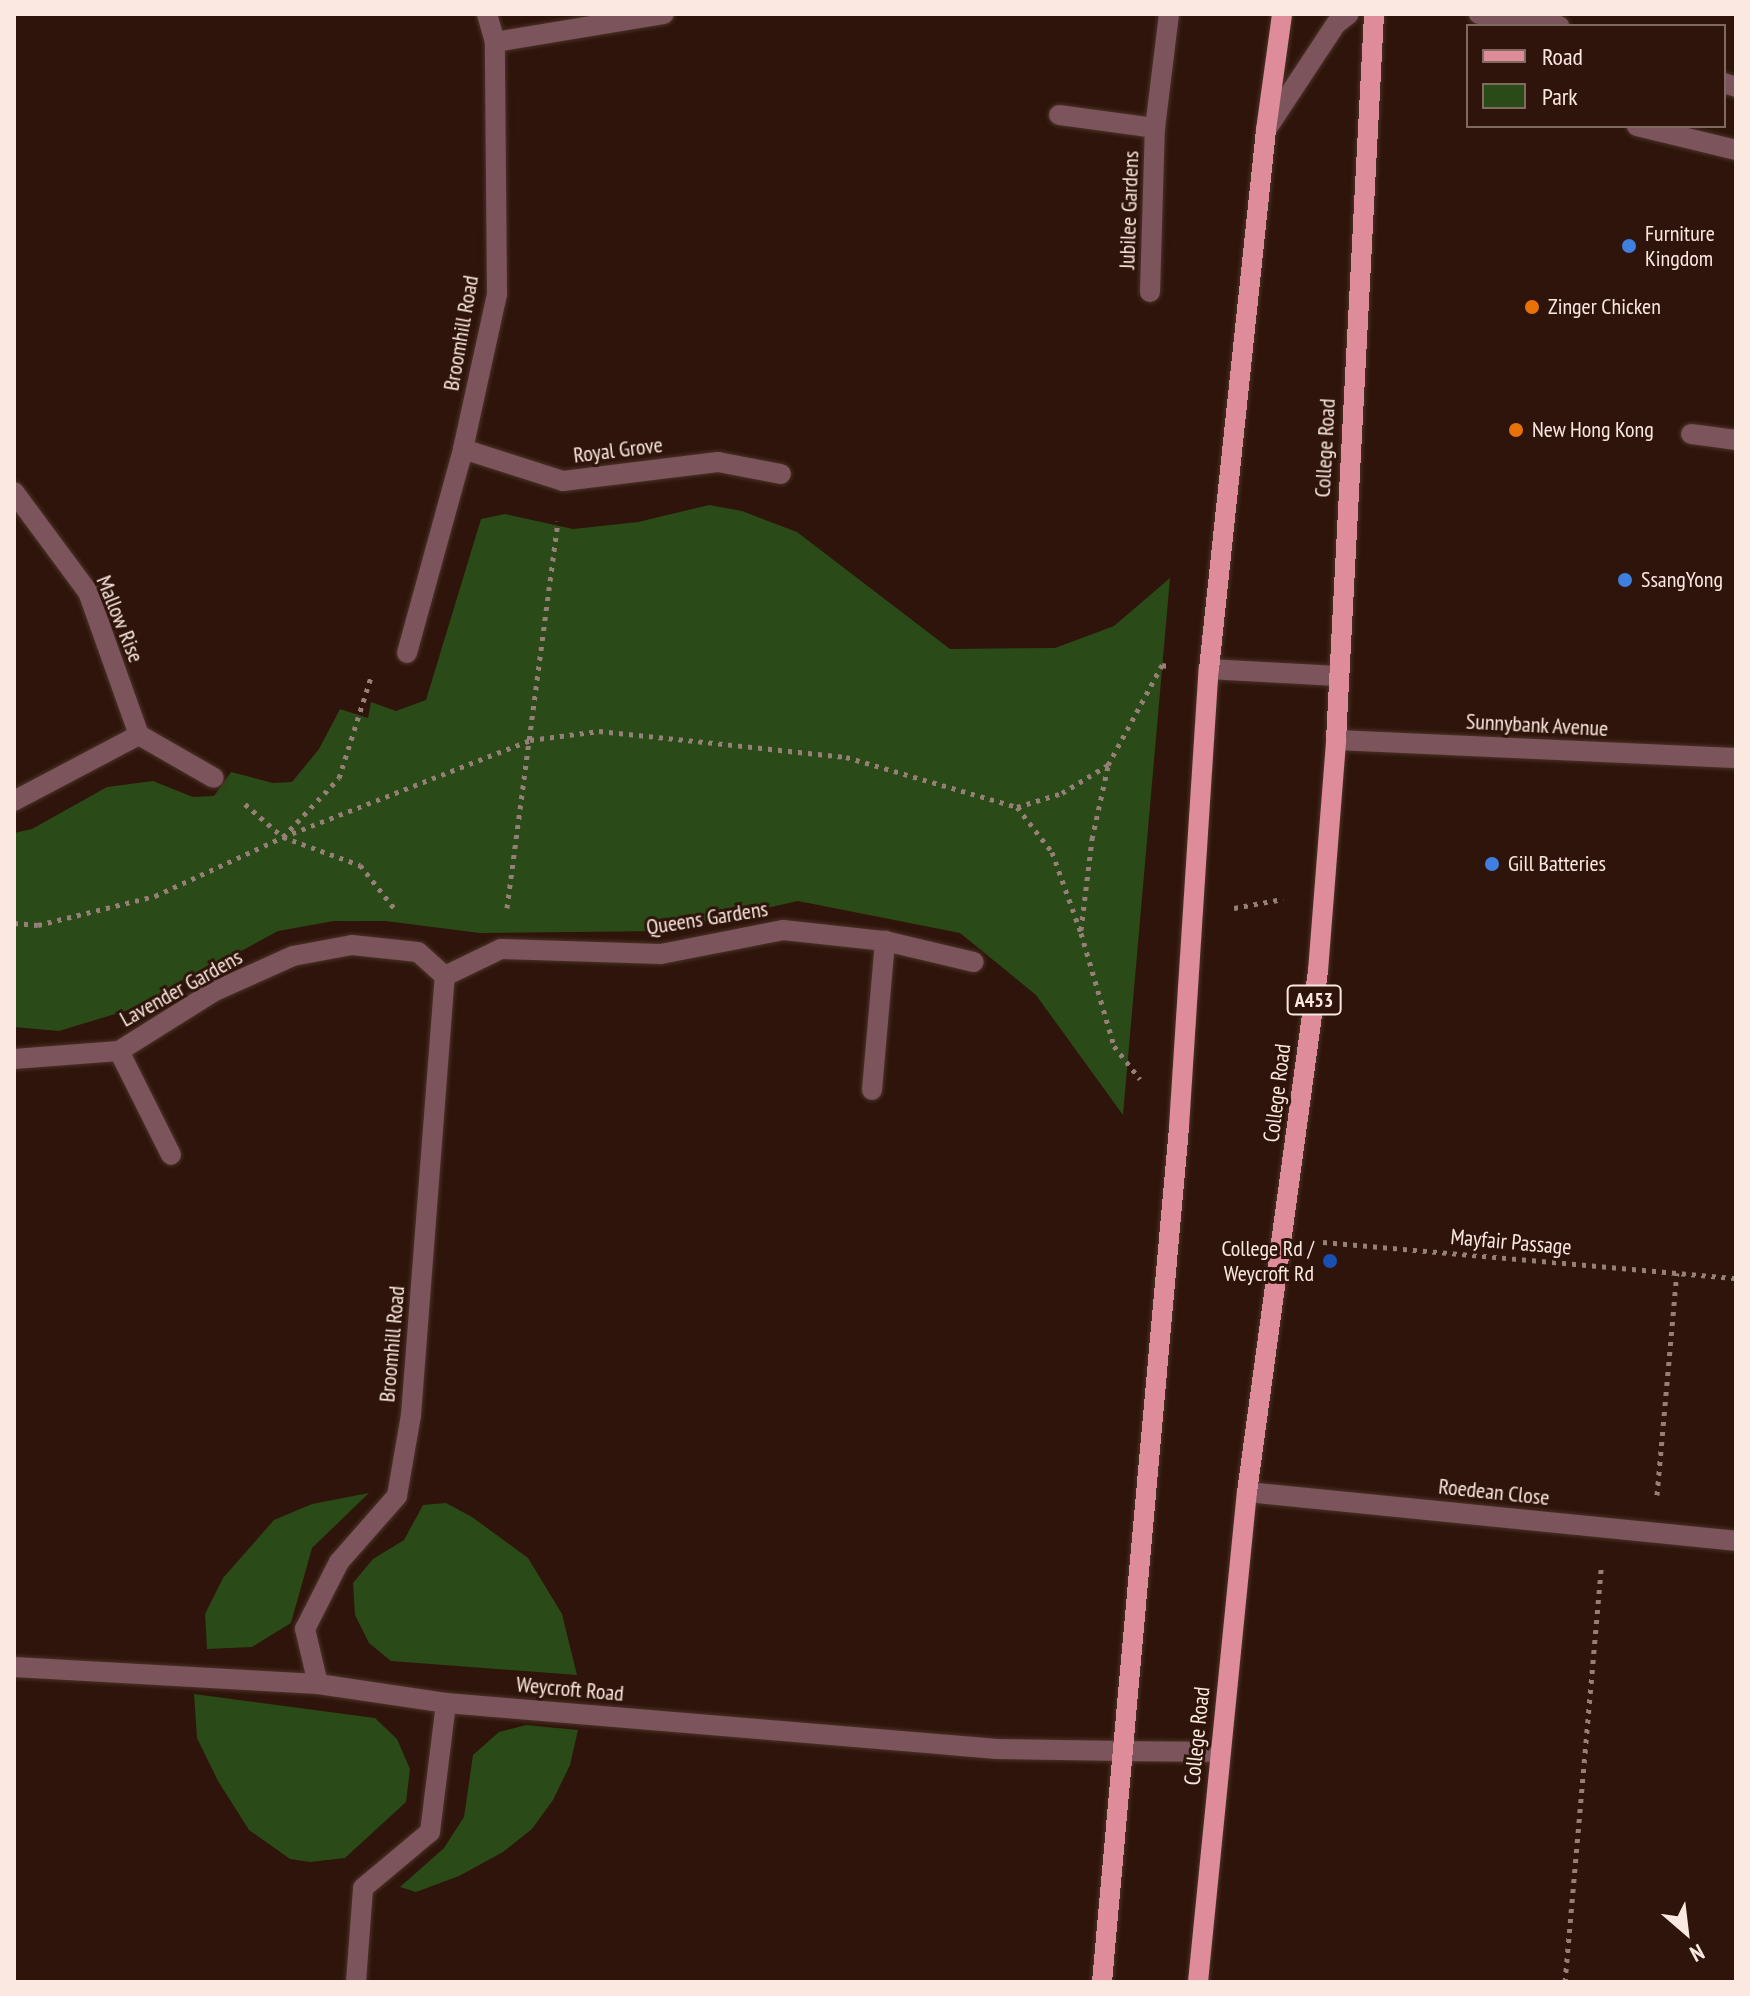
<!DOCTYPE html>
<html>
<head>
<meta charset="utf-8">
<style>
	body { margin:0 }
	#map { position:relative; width:1750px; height:1996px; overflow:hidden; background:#2e140a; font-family:"PT Sans Narrow",sans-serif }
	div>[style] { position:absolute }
	.green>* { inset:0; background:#2a4a17 }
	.path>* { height:5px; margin-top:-2.5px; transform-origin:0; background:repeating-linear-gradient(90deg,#967f77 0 4px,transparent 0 10px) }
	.roads { filter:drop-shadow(0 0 2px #4b3228) drop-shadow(0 0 2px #4b3228) }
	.service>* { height:20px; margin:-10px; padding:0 10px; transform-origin:10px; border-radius:10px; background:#7c545b }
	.minor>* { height:20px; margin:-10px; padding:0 10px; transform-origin:10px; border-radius:10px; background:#7c545b }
	.primary>* { height:20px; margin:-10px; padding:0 10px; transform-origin:10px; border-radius:10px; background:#de8b9a }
	.dots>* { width:22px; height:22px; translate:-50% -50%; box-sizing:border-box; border:4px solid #2e140a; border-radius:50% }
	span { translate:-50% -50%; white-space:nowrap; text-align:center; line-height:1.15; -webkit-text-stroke:6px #2e140a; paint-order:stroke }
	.shield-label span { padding:2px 6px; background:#2e140a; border:2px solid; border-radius:6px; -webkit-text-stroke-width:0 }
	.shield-label { font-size:20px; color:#fbe8e1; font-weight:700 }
	.street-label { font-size:22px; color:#fbe8e1 }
	.poi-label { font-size:22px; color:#fbe8e1 }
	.left { translate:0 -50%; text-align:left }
	.right { translate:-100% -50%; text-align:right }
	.frame { position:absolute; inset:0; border:16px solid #fbe8e1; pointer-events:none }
	.legend { position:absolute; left:1466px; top:24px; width:260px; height:104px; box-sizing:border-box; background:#2e140a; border:2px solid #806960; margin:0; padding:10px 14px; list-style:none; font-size:24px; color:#fbe8e1 }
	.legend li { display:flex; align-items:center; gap:16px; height:40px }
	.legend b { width:40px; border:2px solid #806960 }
	.north { position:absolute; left:1646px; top:1892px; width:80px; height:80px; -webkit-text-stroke:6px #2e140a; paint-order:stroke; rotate:152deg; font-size:22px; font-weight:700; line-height:32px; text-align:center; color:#fbe8e1 }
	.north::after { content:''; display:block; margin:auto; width:28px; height:36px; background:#fbe8e1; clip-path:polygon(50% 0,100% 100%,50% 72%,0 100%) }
</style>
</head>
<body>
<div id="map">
	<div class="green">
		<i style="clip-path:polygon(709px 505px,742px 511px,797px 532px,950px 649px,1055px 648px,1114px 626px,1170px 578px,1123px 1115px,1036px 995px,960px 933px,798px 901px,663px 931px,480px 933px,385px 921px,334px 921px,278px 931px,138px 1007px,59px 1031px,14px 1027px,14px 833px,32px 829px,107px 787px,153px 781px,193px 797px,214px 796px,231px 772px,273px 783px,292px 782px,319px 749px,340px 709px,368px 718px,371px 702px,396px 711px,426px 700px,481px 519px,505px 514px,573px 529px,638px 522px)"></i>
		<i style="clip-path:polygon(369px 1493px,312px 1548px,291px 1623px,252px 1647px,207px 1649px,205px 1614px,223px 1578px,274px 1520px,312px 1504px)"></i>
		<i style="clip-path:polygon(446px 1503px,472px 1517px,528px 1558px,562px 1614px,577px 1675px,391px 1661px,369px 1643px,355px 1615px,353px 1583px,373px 1559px,404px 1540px,423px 1505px)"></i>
		<i style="clip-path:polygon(194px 1694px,375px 1718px,397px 1739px,410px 1769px,406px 1802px,345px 1858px,310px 1862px,290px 1859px,249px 1830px,218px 1781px,197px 1738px)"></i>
		<i style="clip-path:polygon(526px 1725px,578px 1730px,570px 1765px,553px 1800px,532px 1829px,503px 1852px,459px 1876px,416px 1892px,400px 1887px,444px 1848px,464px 1817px,473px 1755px,499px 1732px)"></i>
	</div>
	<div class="path">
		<i style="left:245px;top:804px;width:50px;rotate:41deg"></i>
		<i style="left:283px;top:837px;width:81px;rotate:-46.5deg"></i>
		<i style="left:339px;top:778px;width:109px;rotate:-72.4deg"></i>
		<i style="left:1017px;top:807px;width:57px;rotate:52.1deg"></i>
		<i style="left:1052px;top:852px;width:86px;rotate:70.3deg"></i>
		<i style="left:1081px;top:933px;width:118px;rotate:73.7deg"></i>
		<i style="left:1114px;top:1046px;width:42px;rotate:51.8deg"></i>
		<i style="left:283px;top:837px;width:82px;rotate:20deg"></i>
		<i style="left:360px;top:865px;width:55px;rotate:51.7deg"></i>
		<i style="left:507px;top:908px;width:390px;rotate:-82.5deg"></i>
		<i style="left:1234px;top:908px;width:50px;rotate:-10.4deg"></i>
		<i style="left:14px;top:923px;width:24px;rotate:5deg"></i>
		<i style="left:38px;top:925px;width:121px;rotate:-13.9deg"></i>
		<i style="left:155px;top:896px;width:141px;rotate:-24.7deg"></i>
		<i style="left:283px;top:837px;width:265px;rotate:-21.4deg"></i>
		<i style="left:530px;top:740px;width:70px;rotate:-7.4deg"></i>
		<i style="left:599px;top:731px;width:248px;rotate:6deg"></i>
		<i style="left:846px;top:757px;width:178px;rotate:16.3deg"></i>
		<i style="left:1017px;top:807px;width:47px;rotate:-17.3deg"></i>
		<i style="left:1062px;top:793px;width:54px;rotate:-31.3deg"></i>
		<i style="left:1108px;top:765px;width:114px;rotate:-61.6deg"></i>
		<i style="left:1162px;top:665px;width:6px;rotate:9deg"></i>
		<i style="left:1081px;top:930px;width:92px;rotate:-83.1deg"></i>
		<i style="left:1092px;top:839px;width:75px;rotate:-77.6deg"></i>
		<i style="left:1323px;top:1242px;width:415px;rotate:5deg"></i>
		<i style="left:1657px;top:1495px;width:223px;rotate:-84.9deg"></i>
		<i style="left:1565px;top:1982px;width:416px;rotate:-85deg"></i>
	</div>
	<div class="roads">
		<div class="service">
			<i style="left:1479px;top:14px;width:64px;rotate:6.2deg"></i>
			<i style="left:1543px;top:21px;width:17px;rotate:17deg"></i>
			<i style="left:1724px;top:83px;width:13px;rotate:18deg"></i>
			<i style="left:1637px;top:126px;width:102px;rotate:13.6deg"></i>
			<i style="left:1266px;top:130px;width:127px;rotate:-56.6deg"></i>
			<i style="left:1336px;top:24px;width:16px;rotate:-38deg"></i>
			<i style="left:1691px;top:434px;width:45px;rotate:7.6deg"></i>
			<i style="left:1209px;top:669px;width:128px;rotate:3.1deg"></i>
			<i style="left:1123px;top:1751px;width:96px;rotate:0.6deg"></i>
		</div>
		<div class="minor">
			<i style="left:495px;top:42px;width:171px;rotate:-9.4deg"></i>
			<i style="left:1059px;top:115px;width:97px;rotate:7.7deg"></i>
			<i style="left:1150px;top:292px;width:164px;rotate:-88.3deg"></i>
			<i style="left:1155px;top:128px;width:115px;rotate:-83deg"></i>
			<i style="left:463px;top:449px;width:105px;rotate:17.7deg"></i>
			<i style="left:563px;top:481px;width:156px;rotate:-7deg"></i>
			<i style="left:718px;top:462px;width:64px;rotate:10.8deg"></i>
			<i style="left:14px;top:492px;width:124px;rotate:53.5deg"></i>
			<i style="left:88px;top:592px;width:152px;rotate:70.4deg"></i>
			<i style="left:139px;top:735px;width:141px;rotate:152.2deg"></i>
			<i style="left:407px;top:653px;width:212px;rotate:-74.6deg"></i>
			<i style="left:463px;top:449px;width:159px;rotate:-77.6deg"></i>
			<i style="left:497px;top:294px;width:252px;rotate:-90.5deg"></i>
			<i style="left:495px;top:42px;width:29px;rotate:-106deg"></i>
			<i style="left:139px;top:735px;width:86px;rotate:29.8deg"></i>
			<i style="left:1336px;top:740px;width:400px;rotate:2.6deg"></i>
			<i style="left:445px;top:976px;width:62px;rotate:-25.7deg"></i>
			<i style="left:501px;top:949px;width:160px;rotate:1.8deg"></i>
			<i style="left:661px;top:954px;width:124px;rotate:-11.1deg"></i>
			<i style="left:783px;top:930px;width:103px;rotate:6.2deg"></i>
			<i style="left:885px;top:941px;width:91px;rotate:13.3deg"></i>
			<i style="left:119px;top:1051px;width:116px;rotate:63.4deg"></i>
			<i style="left:14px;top:1059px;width:105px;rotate:-4.4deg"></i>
			<i style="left:119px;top:1051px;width:111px;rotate:-32.1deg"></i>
			<i style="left:213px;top:992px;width:88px;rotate:-24.2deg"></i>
			<i style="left:293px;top:956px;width:60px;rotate:-10.6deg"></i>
			<i style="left:352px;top:945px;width:66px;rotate:6.1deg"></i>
			<i style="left:418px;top:952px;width:36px;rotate:42deg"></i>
			<i style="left:872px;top:1090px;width:150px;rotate:-85deg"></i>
			<i style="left:1247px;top:1492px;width:491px;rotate:5.7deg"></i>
			<i style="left:14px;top:1667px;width:304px;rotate:3.2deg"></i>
			<i style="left:318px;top:1684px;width:129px;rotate:8.4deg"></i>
			<i style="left:446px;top:1703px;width:553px;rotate:4.77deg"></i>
			<i style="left:997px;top:1749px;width:126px;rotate:0.9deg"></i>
			<i style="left:318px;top:1684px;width:57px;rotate:-103.3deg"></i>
			<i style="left:305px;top:1629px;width:75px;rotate:-63.1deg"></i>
			<i style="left:339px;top:1562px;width:88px;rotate:-48.7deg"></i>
			<i style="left:397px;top:1496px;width:82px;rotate:-80.2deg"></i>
			<i style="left:411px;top:1415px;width:440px;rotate:-85.6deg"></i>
			<i style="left:356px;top:1982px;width:94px;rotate:-85.7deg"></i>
			<i style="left:363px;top:1888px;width:87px;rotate:-39.9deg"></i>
			<i style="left:430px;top:1832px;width:130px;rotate:-82.9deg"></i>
		</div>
		<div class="primary">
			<i style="left:1102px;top:1982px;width:858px;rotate:-84.85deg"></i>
			<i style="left:1179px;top:1127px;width:459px;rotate:-86.3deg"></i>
			<i style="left:1209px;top:669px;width:542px;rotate:-83.96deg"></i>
			<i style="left:1266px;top:130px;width:117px;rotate:-82.1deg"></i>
			<i style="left:1198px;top:1982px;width:492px;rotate:-84.3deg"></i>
			<i style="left:1247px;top:1492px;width:526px;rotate:-82.24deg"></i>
			<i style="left:1318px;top:971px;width:232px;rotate:-85.5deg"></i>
			<i style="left:1336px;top:740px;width:727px;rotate:-87deg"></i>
		</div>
	</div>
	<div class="dots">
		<i style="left:1629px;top:246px;background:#3f7fe0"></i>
		<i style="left:1532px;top:307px;background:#e8710a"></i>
		<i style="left:1516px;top:430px;background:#e8710a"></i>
		<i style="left:1625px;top:580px;background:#3f7fe0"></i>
		<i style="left:1492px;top:864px;background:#3f7fe0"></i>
		<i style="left:1330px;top:1261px;background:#1a4fb4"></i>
	</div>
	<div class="shield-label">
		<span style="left:1314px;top:1000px">A453</span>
	</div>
	<div class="street-label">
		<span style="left:1129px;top:210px;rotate:-88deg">Jubilee Gardens</span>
		<span style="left:461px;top:333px;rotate:-80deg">Broomhill Road</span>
		<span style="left:1325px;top:448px;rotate:-87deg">College Road</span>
		<span style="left:618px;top:450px;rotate:-7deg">Royal Grove</span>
		<span style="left:120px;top:619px;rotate:68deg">Mallow Rise</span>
		<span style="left:1537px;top:725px;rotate:3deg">Sunnybank Avenue</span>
		<span style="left:707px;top:918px;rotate:-9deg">Queens Gardens</span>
		<span style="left:181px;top:988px;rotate:-29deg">Lavender Gardens</span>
		<span style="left:1277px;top:1093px;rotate:-83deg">College Road</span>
		<span style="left:1511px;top:1242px;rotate:5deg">Mayfair Passage</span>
		<span style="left:392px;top:1344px;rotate:-85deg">Broomhill Road</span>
		<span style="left:1494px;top:1492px;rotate:6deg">Roedean Close</span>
		<span style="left:570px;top:1689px;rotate:5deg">Weycroft Road</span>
		<span style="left:1197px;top:1736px;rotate:-84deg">College Road</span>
	</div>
	<div class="poi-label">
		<span class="left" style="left:1645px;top:246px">Furniture<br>Kingdom</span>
		<span class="left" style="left:1548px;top:307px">Zinger Chicken</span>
		<span class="left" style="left:1532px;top:430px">New Hong Kong</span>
		<span class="left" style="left:1641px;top:580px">SsangYong</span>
		<span class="left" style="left:1508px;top:864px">Gill Batteries</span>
		<span class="right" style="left:1314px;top:1261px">College Rd /<br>Weycroft Rd</span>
	</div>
	<div class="frame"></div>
	<ul class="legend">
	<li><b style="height:10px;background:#de8b9a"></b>Road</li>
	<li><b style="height:22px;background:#2a4a17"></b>Park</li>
	</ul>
	<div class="north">N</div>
</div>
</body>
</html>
